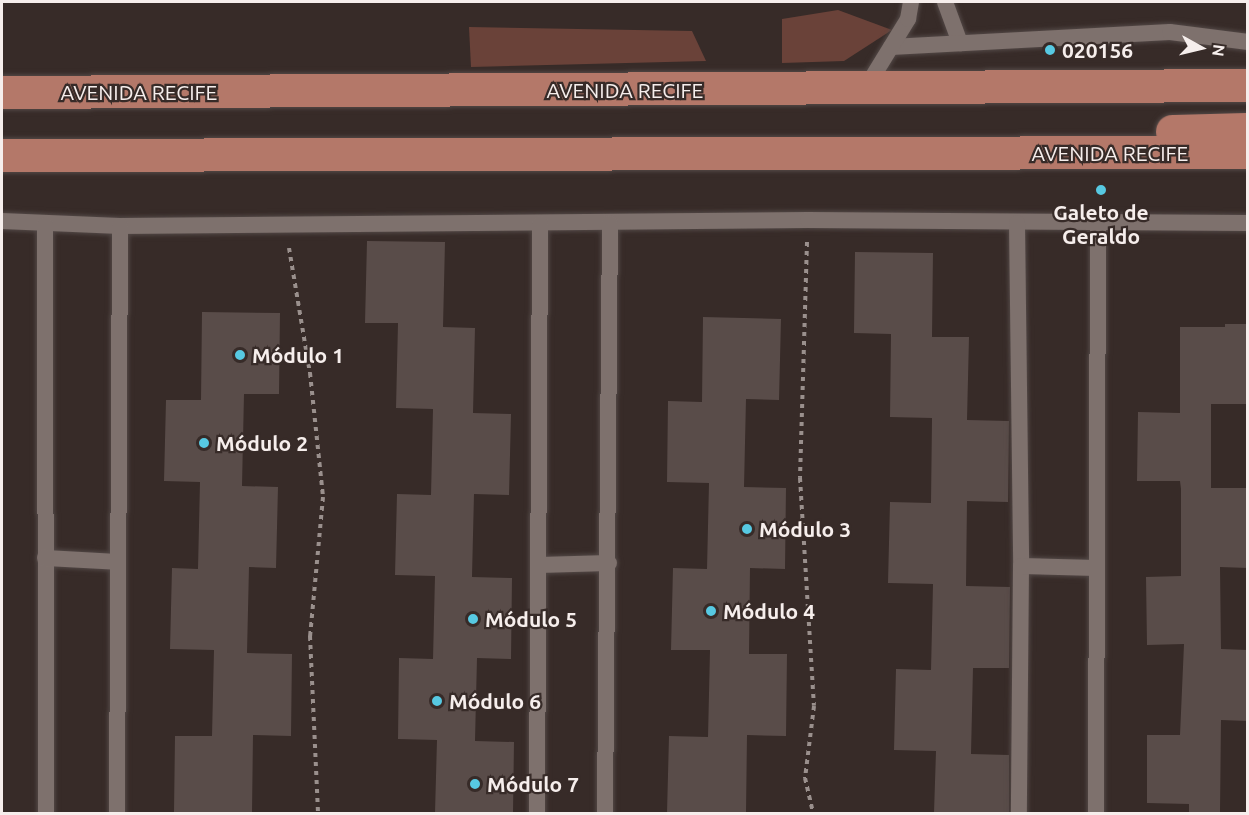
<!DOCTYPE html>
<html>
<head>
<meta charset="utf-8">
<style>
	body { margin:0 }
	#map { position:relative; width:1249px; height:815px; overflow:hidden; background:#372b28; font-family:Ubuntu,sans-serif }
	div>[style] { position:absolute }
	.green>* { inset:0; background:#6a4239 }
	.building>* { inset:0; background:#594c49 }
	.path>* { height:4px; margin-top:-2px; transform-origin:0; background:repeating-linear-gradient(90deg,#9a908d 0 4.5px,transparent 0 9px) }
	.roads { filter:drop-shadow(0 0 2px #524846) drop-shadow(0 0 2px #524846) }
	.service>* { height:16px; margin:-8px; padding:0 8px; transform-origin:8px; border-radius:8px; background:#7e716d }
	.primary>* { height:33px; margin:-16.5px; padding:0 16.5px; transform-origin:16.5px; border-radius:16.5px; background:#b47869 }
	.dots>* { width:16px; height:16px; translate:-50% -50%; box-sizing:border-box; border:3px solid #372b28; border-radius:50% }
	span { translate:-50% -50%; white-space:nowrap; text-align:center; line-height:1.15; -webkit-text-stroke:4.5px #372b28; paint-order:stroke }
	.poi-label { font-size:21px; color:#f6eeec; font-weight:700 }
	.left { translate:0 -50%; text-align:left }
	.street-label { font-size:21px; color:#f6eeec }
	.frame { position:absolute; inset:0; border:3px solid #f6eeec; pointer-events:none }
	.north { position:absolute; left:1171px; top:18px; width:60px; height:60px; -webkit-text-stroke:4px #372b28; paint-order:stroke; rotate:98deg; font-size:16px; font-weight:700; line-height:24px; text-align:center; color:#f6eeec }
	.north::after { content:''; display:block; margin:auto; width:21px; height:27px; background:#f6eeec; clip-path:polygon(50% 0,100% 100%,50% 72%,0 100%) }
</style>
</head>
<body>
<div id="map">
	<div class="green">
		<i style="clip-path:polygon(838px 10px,892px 30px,844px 61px,782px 63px,782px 19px)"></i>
		<i style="clip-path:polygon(469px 27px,692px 31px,706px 61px,471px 67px)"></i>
	</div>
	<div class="building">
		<i style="clip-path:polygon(367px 241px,445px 242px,443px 327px,475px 328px,473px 413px,511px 414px,509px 495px,474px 494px,472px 577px,512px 578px,511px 659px,477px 658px,475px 741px,514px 742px,513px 813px,435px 813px,437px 740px,398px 739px,399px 658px,433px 659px,435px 576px,395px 575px,397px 494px,431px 495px,433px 409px,396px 408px,398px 323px,365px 323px)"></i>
		<i style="clip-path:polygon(855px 252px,933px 253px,932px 337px,969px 337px,967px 420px,1009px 421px,1008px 502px,967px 501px,966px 586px,1010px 587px,1009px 668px,973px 668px,971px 754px,1009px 755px,1009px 813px,934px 813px,936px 751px,894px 750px,896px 669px,931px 670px,933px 584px,888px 583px,890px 502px,931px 503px,932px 418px,890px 417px,891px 334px,854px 333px)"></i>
		<i style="clip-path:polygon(202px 312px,280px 313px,279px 394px,244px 394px,242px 486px,278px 487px,276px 568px,249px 567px,247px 653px,292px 654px,291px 736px,253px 735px,252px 813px,174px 813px,175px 736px,212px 736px,214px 650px,170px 649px,172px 568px,198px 569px,200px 482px,164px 481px,166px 400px,201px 400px)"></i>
		<i style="clip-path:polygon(703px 317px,781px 319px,779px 400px,746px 399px,744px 487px,786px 488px,785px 569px,750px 568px,749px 654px,787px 654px,786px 736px,747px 735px,746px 813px,667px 813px,669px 736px,708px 737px,710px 650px,671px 650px,673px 568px,707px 569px,709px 483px,667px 482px,668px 401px,702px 402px)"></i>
		<i style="clip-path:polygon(1225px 324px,1248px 324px,1248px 404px,1211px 404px,1211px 488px,1248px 488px,1248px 568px,1220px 567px,1221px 649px,1248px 650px,1248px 721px,1221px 720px,1220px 812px,1189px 812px,1189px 804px,1147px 803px,1147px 735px,1180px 735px,1184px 644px,1147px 645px,1146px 577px,1181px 576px,1181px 489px,1180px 481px,1137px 481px,1138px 412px,1180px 413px,1180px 327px,1225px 327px)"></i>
	</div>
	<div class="path">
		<i style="left:807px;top:242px;width:236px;rotate:91.7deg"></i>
		<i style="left:800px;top:478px;width:228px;rotate:86.5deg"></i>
		<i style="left:814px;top:706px;width:73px;rotate:97.1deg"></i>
		<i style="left:805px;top:778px;width:37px;rotate:77deg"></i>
		<i style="left:289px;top:248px;width:127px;rotate:80.5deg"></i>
		<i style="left:310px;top:373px;width:125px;rotate:84deg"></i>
		<i style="left:323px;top:497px;width:140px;rotate:95.3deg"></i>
		<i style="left:310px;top:636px;width:178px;rotate:87.4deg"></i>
	</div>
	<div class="roads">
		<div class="service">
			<i style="left:945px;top:2px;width:44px;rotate:69.9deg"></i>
			<i style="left:891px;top:47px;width:279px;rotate:-3.1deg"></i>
			<i style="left:1170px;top:32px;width:79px;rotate:7.3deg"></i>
			<i style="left:867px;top:86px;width:79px;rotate:-58.5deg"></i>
			<i style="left:908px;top:19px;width:17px;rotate:-80deg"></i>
			<i style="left:2px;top:221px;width:118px;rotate:2.4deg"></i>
			<i style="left:120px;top:226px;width:688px;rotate:-0.5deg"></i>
			<i style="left:808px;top:220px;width:440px;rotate:0.4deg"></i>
			<i style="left:1017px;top:223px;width:343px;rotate:89.3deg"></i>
			<i style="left:1021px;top:566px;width:248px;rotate:90.5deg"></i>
			<i style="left:45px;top:225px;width:589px;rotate:89.9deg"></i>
			<i style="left:45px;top:558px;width:73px;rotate:3.1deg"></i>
			<i style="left:539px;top:565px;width:70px;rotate:-1.6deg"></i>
			<i style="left:1021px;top:566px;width:75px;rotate:1.5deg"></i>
			<i style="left:117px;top:814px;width:588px;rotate:-89.71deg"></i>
			<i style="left:537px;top:814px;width:590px;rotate:-89.71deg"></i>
			<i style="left:605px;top:814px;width:591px;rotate:-89.52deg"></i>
			<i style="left:1096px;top:814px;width:591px;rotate:-89.81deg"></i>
		</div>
		<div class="primary">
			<i style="left:2px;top:92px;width:1246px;rotate:-0.32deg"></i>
			<i style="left:1172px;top:131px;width:76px;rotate:-1.5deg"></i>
			<i style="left:2px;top:155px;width:1246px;rotate:-0.14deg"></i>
		</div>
	</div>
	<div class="dots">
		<i style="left:1050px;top:50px;background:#57c9e2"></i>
		<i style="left:1101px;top:190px;background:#57c9e2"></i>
		<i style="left:240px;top:355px;background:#57c9e2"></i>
		<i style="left:204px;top:443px;background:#57c9e2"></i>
		<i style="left:747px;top:529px;background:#57c9e2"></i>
		<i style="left:711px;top:611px;background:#57c9e2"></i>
		<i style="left:473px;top:619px;background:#57c9e2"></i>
		<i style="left:437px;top:701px;background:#57c9e2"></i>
		<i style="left:475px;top:784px;background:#57c9e2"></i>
	</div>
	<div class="poi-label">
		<span class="left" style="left:1062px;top:50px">020156</span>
		<span style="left:1101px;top:224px">Galeto de<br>Geraldo</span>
		<span class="left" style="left:252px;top:355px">Módulo 1</span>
		<span class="left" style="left:216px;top:443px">Módulo 2</span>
		<span class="left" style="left:759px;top:529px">Módulo 3</span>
		<span class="left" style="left:723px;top:611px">Módulo 4</span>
		<span class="left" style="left:485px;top:619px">Módulo 5</span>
		<span class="left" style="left:449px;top:701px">Módulo 6</span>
		<span class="left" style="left:487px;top:784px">Módulo 7</span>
	</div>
	<div class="street-label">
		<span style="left:625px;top:90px">AVENIDA RECIFE</span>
		<span style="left:139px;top:92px">AVENIDA RECIFE</span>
		<span style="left:1110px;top:153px">AVENIDA RECIFE</span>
	</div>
	<div class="frame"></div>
	<div class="north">N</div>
</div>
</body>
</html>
